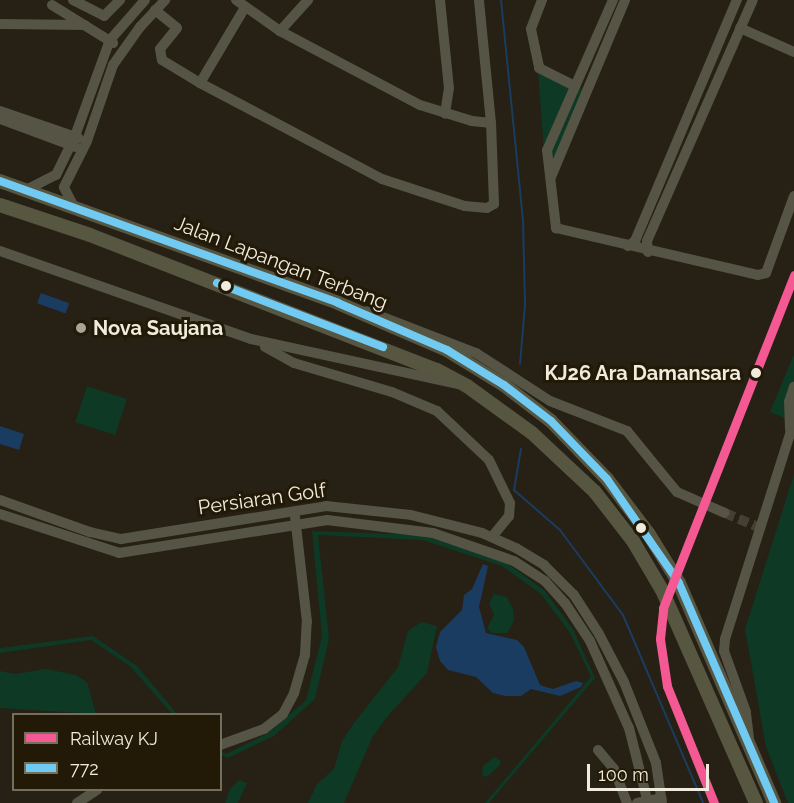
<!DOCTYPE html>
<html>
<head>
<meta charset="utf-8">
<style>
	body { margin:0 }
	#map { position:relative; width:794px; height:803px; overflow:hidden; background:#262015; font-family:Raleway,sans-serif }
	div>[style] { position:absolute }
	.green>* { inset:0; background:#0d3925; transform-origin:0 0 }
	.water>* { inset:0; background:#1b3c61; transform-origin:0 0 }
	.stream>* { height:2px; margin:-1px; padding:0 1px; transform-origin:1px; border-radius:1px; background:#1b3c61 }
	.minor-tunnel>* { height:10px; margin-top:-5px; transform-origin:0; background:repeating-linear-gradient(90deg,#443e33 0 10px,transparent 0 15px) }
	.minor>* { height:10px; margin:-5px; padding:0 5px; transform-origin:5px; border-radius:5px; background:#555445 }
	.major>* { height:14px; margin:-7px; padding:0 7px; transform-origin:7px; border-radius:7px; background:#575640 }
	.bus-1>* { height:8px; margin:-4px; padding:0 4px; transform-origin:4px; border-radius:4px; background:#71caf2 }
	.rail-1>* { height:9px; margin:-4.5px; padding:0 4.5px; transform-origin:4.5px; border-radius:4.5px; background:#f45994 }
	.dots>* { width:16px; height:16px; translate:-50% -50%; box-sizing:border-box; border:3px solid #221a06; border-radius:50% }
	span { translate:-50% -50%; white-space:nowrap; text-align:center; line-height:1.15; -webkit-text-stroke:6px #221a06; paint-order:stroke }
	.street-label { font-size:20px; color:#f0ebde }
	.poi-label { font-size:20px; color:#f0ebde; font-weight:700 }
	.left { translate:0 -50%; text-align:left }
	.stop-label { font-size:20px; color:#f0ebde; font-weight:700 }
	.right { translate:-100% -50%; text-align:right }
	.legend { position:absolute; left:12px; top:713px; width:210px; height:78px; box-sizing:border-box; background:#221a06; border:2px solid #746e5c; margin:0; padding:8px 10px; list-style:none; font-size:18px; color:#f0ebde }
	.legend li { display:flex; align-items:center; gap:12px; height:30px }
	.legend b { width:30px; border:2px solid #746e5c }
	.scale { position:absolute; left:587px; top:764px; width:122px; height:27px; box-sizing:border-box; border:3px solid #f0ebde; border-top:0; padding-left:8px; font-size:18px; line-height:21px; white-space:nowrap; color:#f0ebde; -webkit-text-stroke:4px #221a06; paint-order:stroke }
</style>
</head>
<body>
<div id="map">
	<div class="green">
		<i style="clip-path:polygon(538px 70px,591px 93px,547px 194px)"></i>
		<i style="clip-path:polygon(794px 354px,794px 385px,787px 419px,770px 412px)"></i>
		<i style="left:87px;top:386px;width:42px;height:38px;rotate:18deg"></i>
		<i style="clip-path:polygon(794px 474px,794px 803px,788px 803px,766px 747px,745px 629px)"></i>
		<i style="clip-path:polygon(312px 531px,422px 535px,506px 562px,545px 591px,573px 629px,595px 678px,489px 803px,485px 803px,591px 677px,570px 633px,541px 594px,502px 566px,423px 540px,318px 535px,329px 639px,315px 699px,274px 736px,228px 758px,221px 755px,220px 751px,226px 754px,270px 732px,306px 700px,322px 636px)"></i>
		<i style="clip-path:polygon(494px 594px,507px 597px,513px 609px,514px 621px,507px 633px,492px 633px,487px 628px,494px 615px,489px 603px)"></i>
		<i style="clip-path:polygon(421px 622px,437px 626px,427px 673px,386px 718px,372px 738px,344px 803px,308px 803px,317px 784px,334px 769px,342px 741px,354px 723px,398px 667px,408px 631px)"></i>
		<i style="clip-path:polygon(93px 636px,137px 666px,177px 714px,172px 714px,131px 667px,91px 640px,0 653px,0 648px)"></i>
		<i style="clip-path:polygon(46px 669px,76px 675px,87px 682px,96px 714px,0 708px,0 671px,15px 674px)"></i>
		<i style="clip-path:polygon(494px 757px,501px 761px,499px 766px,487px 777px,482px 775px,483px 766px)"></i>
		<i style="clip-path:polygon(239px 780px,247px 783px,238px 803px,225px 803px,230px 789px)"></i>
	</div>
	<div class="water">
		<i style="left:41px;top:293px;width:30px;height:11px;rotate:20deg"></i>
		<i style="clip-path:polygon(0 426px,24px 434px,19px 450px,0 444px)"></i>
		<i style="clip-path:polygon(483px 564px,488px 566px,479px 607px,486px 633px,517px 640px,524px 647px,540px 685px,553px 689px,576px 681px,583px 683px,581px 687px,560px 696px,531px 689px,521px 696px,505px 696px,493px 693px,476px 677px,448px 670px,440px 661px,436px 647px,440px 632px,462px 610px,464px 595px,472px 589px)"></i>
	</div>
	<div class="stream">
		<i style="left:501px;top:0;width:222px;rotate:84.3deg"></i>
		<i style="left:523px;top:221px;width:84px;rotate:88.6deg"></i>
		<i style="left:525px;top:305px;width:59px;rotate:94.8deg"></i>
		<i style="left:521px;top:449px;width:42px;rotate:99.7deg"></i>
		<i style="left:514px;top:490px;width:61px;rotate:41deg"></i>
		<i style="left:560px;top:530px;width:106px;rotate:53.5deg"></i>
		<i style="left:623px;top:615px;width:204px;rotate:66.9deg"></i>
	</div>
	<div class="minor-tunnel">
		<i style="left:725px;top:513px;width:39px;rotate:23deg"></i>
	</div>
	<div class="minor">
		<i style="left:73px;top:0;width:35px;rotate:27deg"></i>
		<i style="left:104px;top:16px;width:23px;rotate:-45deg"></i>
		<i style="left:236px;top:0;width:54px;rotate:35.2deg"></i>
		<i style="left:280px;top:31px;width:158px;rotate:27.9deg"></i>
		<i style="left:420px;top:105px;width:54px;rotate:17.1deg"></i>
		<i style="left:472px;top:121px;width:19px;rotate:6deg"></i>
		<i style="left:440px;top:0;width:88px;rotate:84.2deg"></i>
		<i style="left:449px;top:88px;width:26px;rotate:99deg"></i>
		<i style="left:542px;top:0;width:31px;rotate:111deg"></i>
		<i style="left:531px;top:29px;width:40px;rotate:78deg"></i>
		<i style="left:539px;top:68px;width:40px;rotate:26.6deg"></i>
		<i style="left:613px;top:0;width:164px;rotate:113.7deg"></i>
		<i style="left:547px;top:150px;width:79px;rotate:83.4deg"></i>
		<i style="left:556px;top:228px;width:207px;rotate:13.1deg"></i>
		<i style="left:758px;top:275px;width:8px;rotate:-14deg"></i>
		<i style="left:766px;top:273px;width:82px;rotate:-70deg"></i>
		<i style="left:52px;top:5px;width:72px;rotate:31.9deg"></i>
		<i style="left:244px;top:9px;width:86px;rotate:120.7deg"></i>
		<i style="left:200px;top:83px;width:206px;rotate:27.8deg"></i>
		<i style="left:382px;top:179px;width:87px;rotate:18deg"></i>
		<i style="left:465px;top:206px;width:22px;rotate:5deg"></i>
		<i style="left:487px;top:208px;width:8px;rotate:-30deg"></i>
		<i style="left:494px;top:204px;width:81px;rotate:-92.1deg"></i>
		<i style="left:491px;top:123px;width:124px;rotate:-95.6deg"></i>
		<i style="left:155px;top:10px;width:28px;rotate:39deg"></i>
		<i style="left:177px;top:28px;width:27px;rotate:129deg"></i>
		<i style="left:160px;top:49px;width:11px;rotate:80deg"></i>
		<i style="left:162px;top:60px;width:44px;rotate:31.2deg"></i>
		<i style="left:0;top:24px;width:85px;rotate:0.7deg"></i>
		<i style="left:740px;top:28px;width:59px;rotate:24deg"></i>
		<i style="left:280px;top:31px;width:42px;rotate:-47.9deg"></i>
		<i style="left:0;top:111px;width:83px;rotate:18.9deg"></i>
		<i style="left:0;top:119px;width:81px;rotate:20.2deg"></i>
		<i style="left:551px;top:177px;width:192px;rotate:-67.3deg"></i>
		<i style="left:26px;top:190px;width:34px;rotate:-27deg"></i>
		<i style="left:56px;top:175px;width:43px;rotate:-64deg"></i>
		<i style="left:75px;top:136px;width:102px;rotate:-70deg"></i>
		<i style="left:110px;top:40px;width:53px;rotate:-48.8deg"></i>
		<i style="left:73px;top:205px;width:20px;rotate:-117deg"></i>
		<i style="left:64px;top:187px;width:51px;rotate:-63.4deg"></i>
		<i style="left:87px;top:141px;width:80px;rotate:-71.1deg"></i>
		<i style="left:113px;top:65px;width:47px;rotate:-54.6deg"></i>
		<i style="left:140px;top:27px;width:37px;rotate:-47deg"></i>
		<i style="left:628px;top:246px;width:9px;rotate:-36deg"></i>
		<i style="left:635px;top:241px;width:262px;rotate:-67.1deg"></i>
		<i style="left:0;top:251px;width:266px;rotate:19.3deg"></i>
		<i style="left:251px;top:339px;width:211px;rotate:12.3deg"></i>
		<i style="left:648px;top:252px;width:11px;rotate:-95deg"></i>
		<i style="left:647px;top:241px;width:263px;rotate:-66.3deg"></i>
		<i style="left:367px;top:311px;width:117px;rotate:21.1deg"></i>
		<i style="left:476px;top:353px;width:88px;rotate:33deg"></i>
		<i style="left:550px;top:401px;width:83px;rotate:21.3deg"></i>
		<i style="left:627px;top:431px;width:79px;rotate:50.7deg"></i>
		<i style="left:677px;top:492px;width:52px;rotate:23.6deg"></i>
		<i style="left:265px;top:347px;width:33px;rotate:29deg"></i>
		<i style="left:294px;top:363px;width:102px;rotate:16.5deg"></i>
		<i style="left:392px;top:392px;width:49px;rotate:22.9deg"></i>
		<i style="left:437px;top:411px;width:71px;rotate:43.3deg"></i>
		<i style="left:489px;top:460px;width:48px;rotate:64deg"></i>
		<i style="left:510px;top:503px;width:13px;rotate:94deg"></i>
		<i style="left:509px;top:516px;width:27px;rotate:129deg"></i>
		<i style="left:790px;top:429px;width:27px;rotate:-92deg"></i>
		<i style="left:789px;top:402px;width:16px;rotate:-72deg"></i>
		<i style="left:0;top:500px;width:96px;rotate:19.6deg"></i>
		<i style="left:90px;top:532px;width:32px;rotate:13deg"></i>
		<i style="left:121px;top:539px;width:208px;rotate:-9.1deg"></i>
		<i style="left:326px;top:506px;width:85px;rotate:6deg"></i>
		<i style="left:411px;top:515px;width:73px;rotate:14.2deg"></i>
		<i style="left:482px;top:533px;width:37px;rotate:24deg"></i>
		<i style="left:516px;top:548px;width:33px;rotate:31deg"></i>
		<i style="left:544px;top:565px;width:42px;rotate:45deg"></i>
		<i style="left:574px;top:595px;width:46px;rotate:57.3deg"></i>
		<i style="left:599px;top:634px;width:54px;rotate:62.5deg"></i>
		<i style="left:624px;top:682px;width:87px;rotate:68.4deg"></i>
		<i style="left:656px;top:763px;width:40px;rotate:81.5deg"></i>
		<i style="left:0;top:514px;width:125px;rotate:18.1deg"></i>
		<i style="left:119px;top:553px;width:211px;rotate:-9deg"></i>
		<i style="left:327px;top:520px;width:107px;rotate:7deg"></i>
		<i style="left:433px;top:533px;width:86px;rotate:19.1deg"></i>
		<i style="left:514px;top:561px;width:37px;rotate:33deg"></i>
		<i style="left:545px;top:581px;width:30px;rotate:48deg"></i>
		<i style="left:565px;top:603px;width:45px;rotate:56.7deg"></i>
		<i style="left:590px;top:641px;width:95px;rotate:65.9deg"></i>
		<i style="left:629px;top:728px;width:77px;rotate:75.8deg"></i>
		<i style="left:749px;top:738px;width:26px;rotate:-97deg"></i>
		<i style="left:746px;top:712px;width:65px;rotate:-109.8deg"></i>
		<i style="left:724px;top:651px;width:12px;rotate:-85deg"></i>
		<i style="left:725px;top:639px;width:229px;rotate:-72.4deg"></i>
		<i style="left:220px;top:745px;width:47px;rotate:-20deg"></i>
		<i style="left:264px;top:729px;width:24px;rotate:-38deg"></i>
		<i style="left:283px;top:714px;width:24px;rotate:-62deg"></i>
		<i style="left:294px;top:693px;width:40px;rotate:-74deg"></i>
		<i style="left:305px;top:655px;width:33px;rotate:-87deg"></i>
		<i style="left:307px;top:622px;width:106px;rotate:-96.5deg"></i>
		<i style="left:598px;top:750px;width:25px;rotate:50deg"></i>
		<i style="left:614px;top:769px;width:36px;rotate:69deg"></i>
		<i style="left:77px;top:803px;width:24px;rotate:-33deg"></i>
		<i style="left:637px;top:803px;width:25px;rotate:-11deg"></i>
	</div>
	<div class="major">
		<i style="left:0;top:181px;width:359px;rotate:19.8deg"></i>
		<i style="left:338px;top:303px;width:119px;rotate:23.3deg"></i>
		<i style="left:447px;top:350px;width:67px;rotate:31.6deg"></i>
		<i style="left:504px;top:385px;width:59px;rotate:37.5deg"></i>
		<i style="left:551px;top:421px;width:81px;rotate:46deg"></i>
		<i style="left:607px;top:479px;width:68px;rotate:52.8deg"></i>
		<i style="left:648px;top:533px;width:59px;rotate:58.2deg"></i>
		<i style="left:679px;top:583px;width:240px;rotate:66.6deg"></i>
		<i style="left:0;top:205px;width:95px;rotate:18.4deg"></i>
		<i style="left:90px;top:235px;width:372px;rotate:21.3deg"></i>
		<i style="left:437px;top:370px;width:34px;rotate:28deg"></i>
		<i style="left:467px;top:386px;width:80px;rotate:35.9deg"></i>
		<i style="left:532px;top:433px;width:86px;rotate:43.1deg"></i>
		<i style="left:595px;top:492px;width:62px;rotate:52.2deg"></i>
		<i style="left:633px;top:541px;width:57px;rotate:59.4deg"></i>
		<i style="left:662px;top:590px;width:233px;rotate:66.2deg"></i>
	</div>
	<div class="bus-1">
		<i style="left:0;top:181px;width:359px;rotate:19.8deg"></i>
		<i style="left:338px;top:303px;width:119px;rotate:23.3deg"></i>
		<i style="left:447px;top:350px;width:67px;rotate:31.6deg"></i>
		<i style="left:504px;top:385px;width:59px;rotate:37.5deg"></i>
		<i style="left:551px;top:421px;width:81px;rotate:46deg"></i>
		<i style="left:607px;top:479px;width:126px;rotate:55.3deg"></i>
		<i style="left:679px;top:583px;width:240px;rotate:66.6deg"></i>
		<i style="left:217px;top:283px;width:178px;rotate:21.1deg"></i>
	</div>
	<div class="rail-1">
		<i style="left:714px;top:803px;width:126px;rotate:-111.9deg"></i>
		<i style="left:667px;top:686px;width:48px;rotate:-98.5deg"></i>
		<i style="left:660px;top:639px;width:31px;rotate:-84deg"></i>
		<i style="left:663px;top:608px;width:358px;rotate:-68.5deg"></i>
	</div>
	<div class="dots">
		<i style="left:226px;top:286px;background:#f0ebde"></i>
		<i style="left:81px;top:328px;background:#a9a498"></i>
		<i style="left:756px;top:373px;background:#f0ebde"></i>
		<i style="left:641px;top:528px;background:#f0ebde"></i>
	</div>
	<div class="street-label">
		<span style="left:281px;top:263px;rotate:21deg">Jalan Lapangan Terbang</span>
		<span style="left:262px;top:499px;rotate:-8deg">Persiaran Golf</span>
	</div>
	<div class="poi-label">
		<span class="left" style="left:93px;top:328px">Nova Saujana</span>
	</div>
	<div class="stop-label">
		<span class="right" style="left:741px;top:373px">KJ26 Ara Damansara</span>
	</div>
	<ul class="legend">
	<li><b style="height:8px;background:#f45994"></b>Railway KJ</li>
	<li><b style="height:8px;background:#71caf2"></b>772</li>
	</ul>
	<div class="scale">100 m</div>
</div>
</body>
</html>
